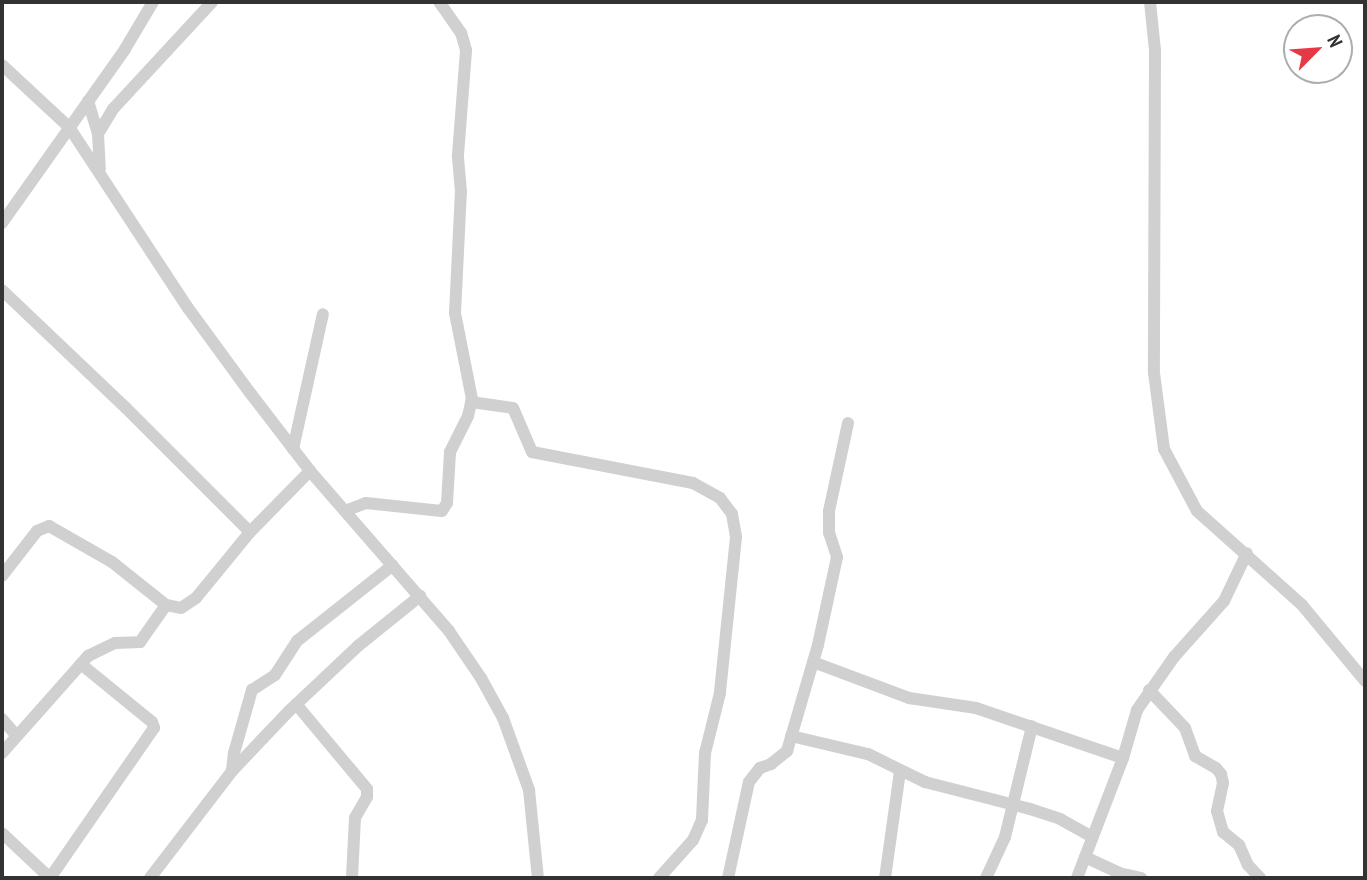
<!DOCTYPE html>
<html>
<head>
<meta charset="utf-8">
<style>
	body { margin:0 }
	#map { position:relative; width:1367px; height:880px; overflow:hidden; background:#fff; font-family:"PT Sans Narrow",sans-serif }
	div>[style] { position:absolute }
	.minor>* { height:12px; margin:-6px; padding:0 6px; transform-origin:6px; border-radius:6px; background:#d0d0d0 }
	span { translate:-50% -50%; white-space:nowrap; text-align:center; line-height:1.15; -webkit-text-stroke:7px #fff; paint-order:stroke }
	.frame { position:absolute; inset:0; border:4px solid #333; pointer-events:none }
	.north { position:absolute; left:1283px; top:14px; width:70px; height:70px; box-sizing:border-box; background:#fff; border:2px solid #adadad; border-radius:50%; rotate:65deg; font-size:19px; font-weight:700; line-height:28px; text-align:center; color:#333 }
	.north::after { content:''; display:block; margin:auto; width:24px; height:32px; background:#e63946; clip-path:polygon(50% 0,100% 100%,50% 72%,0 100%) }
</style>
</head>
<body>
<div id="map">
	<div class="minor">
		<i style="left:1150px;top:2px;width:48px;rotate:84.1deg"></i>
		<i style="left:1155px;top:50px;width:323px;rotate:90.2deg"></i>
		<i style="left:1154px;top:373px;width:77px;rotate:82.5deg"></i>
		<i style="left:1164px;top:449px;width:70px;rotate:62deg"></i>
		<i style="left:1197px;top:511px;width:141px;rotate:41.8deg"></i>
		<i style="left:1302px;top:605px;width:99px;rotate:50.3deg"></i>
		<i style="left:2px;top:65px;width:91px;rotate:42.8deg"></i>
		<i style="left:69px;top:127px;width:217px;rotate:56.7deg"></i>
		<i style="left:188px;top:308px;width:107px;rotate:53.8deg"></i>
		<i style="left:251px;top:394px;width:97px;rotate:52.5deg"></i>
		<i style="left:310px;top:471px;width:212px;rotate:49deg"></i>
		<i style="left:449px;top:631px;width:57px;rotate:55.8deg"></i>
		<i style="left:481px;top:678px;width:46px;rotate:61.2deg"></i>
		<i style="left:503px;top:718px;width:77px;rotate:70.1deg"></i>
		<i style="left:529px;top:790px;width:88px;rotate:84.2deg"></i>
		<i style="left:88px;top:101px;width:34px;rotate:73deg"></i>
		<i style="left:98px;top:134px;width:35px;rotate:87deg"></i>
		<i style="left:98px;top:134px;width:29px;rotate:-59deg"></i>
		<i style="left:113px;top:109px;width:146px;rotate:-47.2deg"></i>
		<i style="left:2px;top:223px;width:213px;rotate:-54.7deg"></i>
		<i style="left:125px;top:49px;width:55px;rotate:-59.2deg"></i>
		<i style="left:2px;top:290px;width:171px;rotate:43.6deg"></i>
		<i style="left:126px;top:408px;width:175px;rotate:45deg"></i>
		<i style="left:471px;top:402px;width:42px;rotate:8.1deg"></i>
		<i style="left:513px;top:408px;width:48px;rotate:66.6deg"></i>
		<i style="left:532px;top:452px;width:164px;rotate:10.9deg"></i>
		<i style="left:693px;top:483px;width:31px;rotate:29deg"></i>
		<i style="left:720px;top:498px;width:20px;rotate:53deg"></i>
		<i style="left:732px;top:514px;width:23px;rotate:80deg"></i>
		<i style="left:736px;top:537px;width:157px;rotate:95.9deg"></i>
		<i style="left:720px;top:693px;width:62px;rotate:104deg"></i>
		<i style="left:705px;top:753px;width:67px;rotate:92.6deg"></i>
		<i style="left:702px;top:820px;width:22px;rotate:114deg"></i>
		<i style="left:693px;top:840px;width:51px;rotate:131.8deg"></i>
		<i style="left:293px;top:449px;width:138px;rotate:-77.5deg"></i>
		<i style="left:345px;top:511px;width:22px;rotate:-21deg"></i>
		<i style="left:366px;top:503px;width:76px;rotate:6deg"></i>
		<i style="left:442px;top:511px;width:9px;rotate:-58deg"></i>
		<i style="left:447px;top:503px;width:51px;rotate:-86.6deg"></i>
		<i style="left:450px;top:452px;width:40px;rotate:-63.4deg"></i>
		<i style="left:468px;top:416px;width:17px;rotate:-77deg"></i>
		<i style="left:472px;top:399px;width:88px;rotate:-101.2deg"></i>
		<i style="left:455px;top:313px;width:121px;rotate:-87.2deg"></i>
		<i style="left:461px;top:192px;width:37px;rotate:-95deg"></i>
		<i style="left:458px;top:155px;width:105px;rotate:-85.6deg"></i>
		<i style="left:466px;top:50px;width:18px;rotate:-106deg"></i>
		<i style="left:461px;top:33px;width:38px;rotate:-125deg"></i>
		<i style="left:2px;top:576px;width:57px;rotate:-52.1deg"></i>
		<i style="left:37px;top:531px;width:13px;rotate:-23deg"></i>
		<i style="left:49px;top:526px;width:73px;rotate:29.7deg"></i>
		<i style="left:112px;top:562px;width:69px;rotate:38.5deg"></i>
		<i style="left:166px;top:605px;width:15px;rotate:11deg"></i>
		<i style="left:181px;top:608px;width:18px;rotate:-34deg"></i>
		<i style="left:196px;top:598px;width:85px;rotate:-50.7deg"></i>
		<i style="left:250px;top:532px;width:86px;rotate:-45.5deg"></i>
		<i style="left:813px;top:662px;width:103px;rotate:20.6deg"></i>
		<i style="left:909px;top:698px;width:68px;rotate:8.5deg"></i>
		<i style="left:976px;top:708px;width:155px;rotate:18.8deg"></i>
		<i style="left:1149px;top:690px;width:52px;rotate:46.5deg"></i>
		<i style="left:1185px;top:728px;width:30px;rotate:70deg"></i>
		<i style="left:1195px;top:756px;width:24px;rotate:30deg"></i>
		<i style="left:1216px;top:768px;width:8px;rotate:50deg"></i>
		<i style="left:1221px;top:774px;width:9px;rotate:77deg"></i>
		<i style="left:1223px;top:783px;width:29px;rotate:102deg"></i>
		<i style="left:1217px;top:811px;width:22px;rotate:74deg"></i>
		<i style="left:1223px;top:832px;width:21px;rotate:39deg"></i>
		<i style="left:1239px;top:845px;width:22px;rotate:66deg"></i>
		<i style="left:1248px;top:865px;width:18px;rotate:47deg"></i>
		<i style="left:296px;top:704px;width:111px;rotate:50.1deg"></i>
		<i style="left:367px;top:789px;width:8px;rotate:90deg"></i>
		<i style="left:367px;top:797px;width:24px;rotate:120deg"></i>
		<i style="left:355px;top:818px;width:60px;rotate:92.9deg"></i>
		<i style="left:2px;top:719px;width:21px;rotate:49deg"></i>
		<i style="left:791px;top:736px;width:79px;rotate:13.2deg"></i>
		<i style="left:868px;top:754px;width:64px;rotate:26.2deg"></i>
		<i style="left:925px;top:782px;width:108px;rotate:14.4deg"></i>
		<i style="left:1030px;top:809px;width:32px;rotate:18deg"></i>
		<i style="left:1060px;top:819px;width:37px;rotate:29deg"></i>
		<i style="left:2px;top:753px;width:130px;rotate:-48.4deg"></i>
		<i style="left:88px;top:656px;width:30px;rotate:-26deg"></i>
		<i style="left:115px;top:643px;width:25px;rotate:-2deg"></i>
		<i style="left:140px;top:642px;width:45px;rotate:-54.9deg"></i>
		<i style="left:232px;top:771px;width:18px;rotate:-84deg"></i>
		<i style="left:234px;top:753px;width:66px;rotate:-74.1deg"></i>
		<i style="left:252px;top:690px;width:27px;rotate:-33deg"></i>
		<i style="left:275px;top:675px;width:40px;rotate:-57.1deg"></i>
		<i style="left:297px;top:641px;width:122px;rotate:-38.4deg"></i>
		<i style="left:2px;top:833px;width:66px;rotate:43.2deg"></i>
		<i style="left:1085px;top:857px;width:38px;rotate:25deg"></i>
		<i style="left:1119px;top:873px;width:23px;rotate:13deg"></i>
		<i style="left:50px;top:878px;width:183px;rotate:-55.3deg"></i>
		<i style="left:154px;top:728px;width:6px;rotate:-108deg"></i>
		<i style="left:152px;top:722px;width:92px;rotate:-140.8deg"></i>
		<i style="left:150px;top:878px;width:135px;rotate:-52.5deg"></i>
		<i style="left:232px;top:771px;width:83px;rotate:-46.5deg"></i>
		<i style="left:289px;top:711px;width:95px;rotate:-43.3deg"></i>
		<i style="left:358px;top:646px;width:80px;rotate:-38.9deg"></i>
		<i style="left:728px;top:878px;width:98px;rotate:-77.7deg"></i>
		<i style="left:749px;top:782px;width:18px;rotate:-52deg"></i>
		<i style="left:760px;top:768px;width:12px;rotate:-20deg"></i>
		<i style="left:771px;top:764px;width:21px;rotate:-39deg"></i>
		<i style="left:787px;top:751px;width:110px;rotate:-73.7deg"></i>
		<i style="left:818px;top:645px;width:90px;rotate:-77.8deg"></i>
		<i style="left:837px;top:557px;width:25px;rotate:-108deg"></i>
		<i style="left:829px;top:533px;width:22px;rotate:-90deg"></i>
		<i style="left:829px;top:511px;width:90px;rotate:-77.8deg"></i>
		<i style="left:885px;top:878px;width:108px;rotate:-82deg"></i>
		<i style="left:986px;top:878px;width:45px;rotate:-65.1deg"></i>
		<i style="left:1005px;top:837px;width:114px;rotate:-76.3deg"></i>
		<i style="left:1077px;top:878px;width:129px;rotate:-69deg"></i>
		<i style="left:1123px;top:758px;width:50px;rotate:-73.7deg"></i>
		<i style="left:1137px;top:710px;width:65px;rotate:-55.1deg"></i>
		<i style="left:1174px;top:657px;width:75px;rotate:-48.2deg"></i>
		<i style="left:1224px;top:601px;width:53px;rotate:-64.4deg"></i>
	</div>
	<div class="frame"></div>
	<div class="north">N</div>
</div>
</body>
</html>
